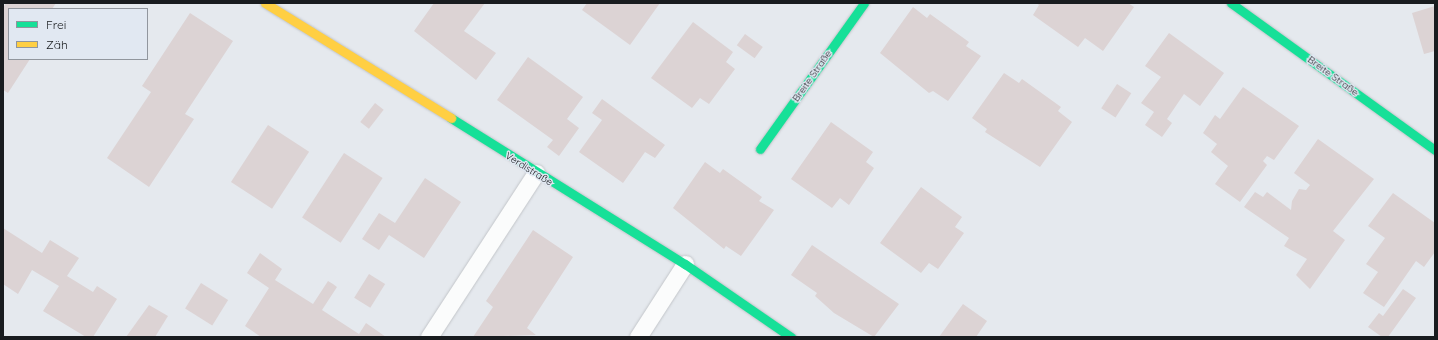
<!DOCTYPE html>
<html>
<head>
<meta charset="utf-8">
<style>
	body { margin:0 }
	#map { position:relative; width:1438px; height:340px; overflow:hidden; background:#e5e9ee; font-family:Quicksand,sans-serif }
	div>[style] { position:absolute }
	.building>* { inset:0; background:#dcd3d4; transform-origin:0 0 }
	.roads { filter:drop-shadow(0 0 1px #c2c5c9) drop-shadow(0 0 1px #c2c5c9) }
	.lane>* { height:17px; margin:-8.5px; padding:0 8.5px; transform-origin:8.5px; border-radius:8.5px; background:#fbfcfc }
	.fast>* { height:9px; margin:-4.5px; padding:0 4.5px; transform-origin:4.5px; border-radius:4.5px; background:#16e098 }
	.slow>* { height:9px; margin:-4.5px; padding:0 4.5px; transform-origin:4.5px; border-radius:4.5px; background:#ffcf43 }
	span { translate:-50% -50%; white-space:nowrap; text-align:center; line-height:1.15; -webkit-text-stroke:3px #e1e8f2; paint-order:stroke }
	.street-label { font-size:10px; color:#191c1f }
	.frame { position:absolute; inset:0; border:4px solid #191c1f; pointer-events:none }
	.legend { position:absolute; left:8px; top:8px; width:140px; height:52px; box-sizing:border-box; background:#e1e8f2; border:1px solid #91969e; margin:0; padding:5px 7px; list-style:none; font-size:12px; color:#191c1f }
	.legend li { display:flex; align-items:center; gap:8px; height:20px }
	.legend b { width:20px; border:1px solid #91969e }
</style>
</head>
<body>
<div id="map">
	<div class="building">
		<i style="clip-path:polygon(6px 3px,56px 3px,52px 9px,9px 9px,9px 59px,30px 59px,8px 93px,3px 90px,3px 8px)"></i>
		<i style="clip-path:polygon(434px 3px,485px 3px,464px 31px,496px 53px,476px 80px,414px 31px)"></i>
		<i style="clip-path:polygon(587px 3px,660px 3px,630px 45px,582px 10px)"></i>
		<i style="clip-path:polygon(1036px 3px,1128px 3px,1134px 7px,1103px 51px,1085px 38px,1078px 47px,1033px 15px,1039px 5px)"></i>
		<i style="clip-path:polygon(1435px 6px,1435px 51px,1424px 54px,1412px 13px)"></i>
		<i style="clip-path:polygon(913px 7px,927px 18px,930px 14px,969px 42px,966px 46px,981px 56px,948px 101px,933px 91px,929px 93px,880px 53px)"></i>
		<i style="clip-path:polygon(190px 13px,233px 41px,185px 114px,194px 119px,149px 187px,107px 158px,151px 92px,142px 86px)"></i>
		<i style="clip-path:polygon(693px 22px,733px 52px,726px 62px,735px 69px,709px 104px,700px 98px,692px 108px,651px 78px)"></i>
		<i style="clip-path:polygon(1169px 33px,1224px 73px,1200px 106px,1184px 94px,1167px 119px,1172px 123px,1162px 137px,1145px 125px,1154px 112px,1141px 103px,1161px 77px,1145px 66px)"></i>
		<i style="left:745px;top:34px;width:22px;height:14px;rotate:36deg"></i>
		<i style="clip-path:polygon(528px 57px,583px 97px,567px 119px,579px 128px,559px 156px,547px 147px,553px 140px,497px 100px)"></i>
		<i style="clip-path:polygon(1004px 73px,1019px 83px,1022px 79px,1061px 107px,1058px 111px,1072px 122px,1040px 167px,985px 132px,987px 129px,972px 118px)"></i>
		<i style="left:1117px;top:84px;width:17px;height:29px;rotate:33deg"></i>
		<i style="clip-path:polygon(1243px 87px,1299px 126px,1274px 160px,1267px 156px,1263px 161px,1267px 165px,1240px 202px,1215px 184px,1228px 166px,1211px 152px,1217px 144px,1203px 133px,1215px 115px,1220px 119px)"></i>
		<i style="clip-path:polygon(602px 99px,665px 145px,655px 158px,645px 152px,623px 183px,579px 152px,602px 120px,592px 113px)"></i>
		<i style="left:375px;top:103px;width:11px;height:24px;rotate:38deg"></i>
		<i style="clip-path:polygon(831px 122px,873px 152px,866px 162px,874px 168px,849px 205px,840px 198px,832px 208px,791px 179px)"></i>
		<i style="left:268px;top:125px;width:49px;height:68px;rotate:33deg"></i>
		<i style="clip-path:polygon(1318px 139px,1374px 179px,1333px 231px,1345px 240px,1310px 289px,1296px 275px,1307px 259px,1284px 246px,1289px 238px,1244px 207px,1255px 192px,1263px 197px,1267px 192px,1291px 210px,1292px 201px,1299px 189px,1306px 190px,1310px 185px,1294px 173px)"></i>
		<i style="left:344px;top:153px;width:46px;height:77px;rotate:33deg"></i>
		<i style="clip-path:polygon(705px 162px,720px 173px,723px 169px,762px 197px,759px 201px,774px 210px,741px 256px,726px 246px,724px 249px,673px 208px)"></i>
		<i style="clip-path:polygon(425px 178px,461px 202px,424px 258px,389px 235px,379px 250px,362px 239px,379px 213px,395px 223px)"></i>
		<i style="clip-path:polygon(921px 187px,962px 217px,955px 227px,964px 233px,938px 269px,929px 263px,921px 273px,880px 243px)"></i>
		<i style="clip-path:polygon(1393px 193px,1435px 223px,1435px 252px,1424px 267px,1416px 261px,1384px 307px,1363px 293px,1378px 272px,1366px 264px,1385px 238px,1368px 226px)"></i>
		<i style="clip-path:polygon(3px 228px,42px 253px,50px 240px,79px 258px,67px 276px,93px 292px,97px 286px,117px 299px,93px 337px,86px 337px,43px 311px,59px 286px,32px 270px,18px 294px,3px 284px)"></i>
		<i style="clip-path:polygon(533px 230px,573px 257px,527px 328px,536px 335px,473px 337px,493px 307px,486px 301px)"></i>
		<i style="clip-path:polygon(812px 245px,899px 304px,874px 337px,834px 313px,815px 296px,817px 293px,791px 275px)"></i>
		<i style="clip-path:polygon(260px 253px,282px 269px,275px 280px,313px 304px,328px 281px,333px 284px,337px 287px,322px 310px,359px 334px,366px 323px,386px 337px,261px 337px,245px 326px,269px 288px,247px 273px)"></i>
		<i style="left:369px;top:274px;width:19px;height:28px;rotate:32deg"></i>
		<i style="left:201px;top:283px;width:32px;height:30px;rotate:32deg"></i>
		<i style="clip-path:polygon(1403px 289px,1416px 298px,1388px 337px,1382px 337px,1368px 327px,1379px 313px,1383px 316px)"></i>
		<i style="clip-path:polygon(963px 304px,987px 321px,976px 337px,939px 337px)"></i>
		<i style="clip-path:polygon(149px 305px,168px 316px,155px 337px,126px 337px)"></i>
	</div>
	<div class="roads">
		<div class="lane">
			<i style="left:429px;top:337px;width:196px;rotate:-56.9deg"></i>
			<i style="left:638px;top:337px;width:87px;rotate:-57.2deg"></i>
		</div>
		<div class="fast">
			<i style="left:1231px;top:3px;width:251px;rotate:35.8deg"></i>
			<i style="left:451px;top:118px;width:276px;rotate:32deg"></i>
			<i style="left:685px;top:264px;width:129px;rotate:34.6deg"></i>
			<i style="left:760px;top:149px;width:179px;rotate:-54.5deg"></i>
		</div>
		<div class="slow">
			<i style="left:265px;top:3px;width:219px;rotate:31.7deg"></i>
		</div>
	</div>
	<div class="street-label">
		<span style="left:812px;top:76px;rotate:-55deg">Breite Straße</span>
		<span style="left:1333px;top:76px;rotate:36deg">Breite Straße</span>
		<span style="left:529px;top:169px;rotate:32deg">Verdistraße</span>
	</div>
	<div class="frame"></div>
	<ul class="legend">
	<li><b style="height:5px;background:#16e098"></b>Frei</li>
	<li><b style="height:5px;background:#ffcf43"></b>Zäh</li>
	</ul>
</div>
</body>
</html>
